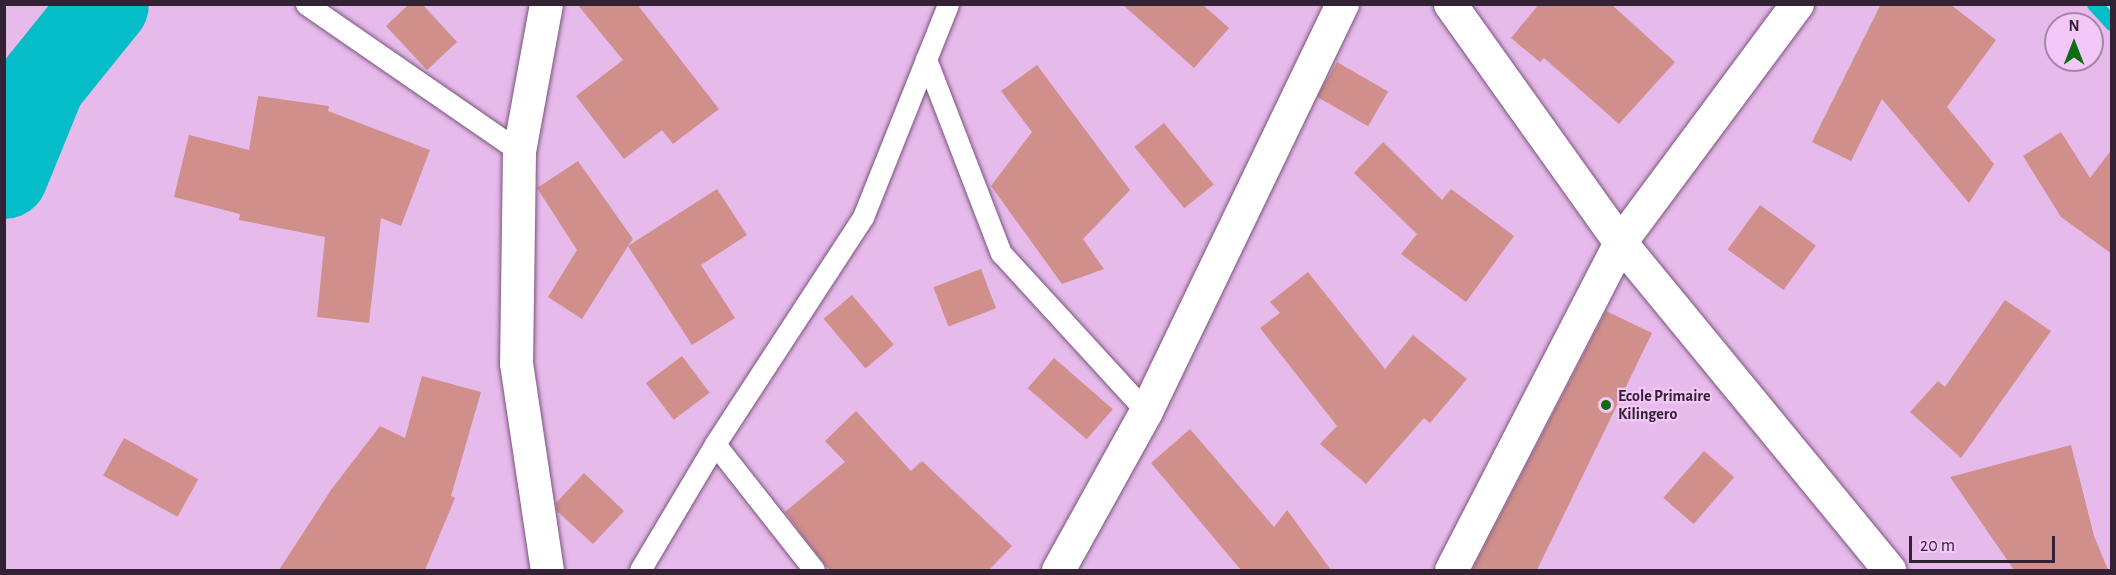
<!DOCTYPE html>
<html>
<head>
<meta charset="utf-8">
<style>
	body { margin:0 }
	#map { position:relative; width:2116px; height:575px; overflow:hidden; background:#e6baea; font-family:"Alegreya Sans",sans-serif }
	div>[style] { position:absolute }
	.stream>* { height:15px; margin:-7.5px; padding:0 7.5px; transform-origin:7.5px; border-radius:7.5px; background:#05bcc9 }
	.river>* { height:87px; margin:-43.5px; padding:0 43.5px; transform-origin:43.5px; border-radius:43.5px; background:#05bcc9 }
	.building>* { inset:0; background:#d08f8b; transform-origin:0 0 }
	.roads { filter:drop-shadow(0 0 2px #7b547f) drop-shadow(0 0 2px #7b547f) }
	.service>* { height:21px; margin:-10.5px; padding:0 10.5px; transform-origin:10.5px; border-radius:10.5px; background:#fff }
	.minor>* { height:33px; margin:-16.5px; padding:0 16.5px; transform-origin:16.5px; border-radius:16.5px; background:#fff }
	.tertiary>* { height:33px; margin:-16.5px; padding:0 16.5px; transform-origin:16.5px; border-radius:16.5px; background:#fff }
	.dots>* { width:16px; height:16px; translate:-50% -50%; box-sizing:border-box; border:3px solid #f3c7f8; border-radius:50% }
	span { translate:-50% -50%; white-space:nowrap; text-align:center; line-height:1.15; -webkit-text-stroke:4.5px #f3c7f8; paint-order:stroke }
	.poi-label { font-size:16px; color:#332234; font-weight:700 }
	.left { translate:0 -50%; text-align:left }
	.frame { position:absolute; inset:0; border:6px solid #332234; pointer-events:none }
	.north { position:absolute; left:2044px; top:12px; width:60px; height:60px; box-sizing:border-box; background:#f3c7f8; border:2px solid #a685aa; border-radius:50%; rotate:0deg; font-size:16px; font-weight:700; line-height:24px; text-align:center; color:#332234 }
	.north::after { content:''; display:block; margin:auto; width:21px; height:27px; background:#116b15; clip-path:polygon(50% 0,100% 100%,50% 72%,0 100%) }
	.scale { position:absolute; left:1909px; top:536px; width:146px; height:27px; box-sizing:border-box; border:3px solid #332234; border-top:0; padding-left:8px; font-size:18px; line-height:21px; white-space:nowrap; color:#332234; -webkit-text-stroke:4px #f3c7f8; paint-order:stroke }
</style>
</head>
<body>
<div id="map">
	<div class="stream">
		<i style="left:2094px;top:4px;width:26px;rotate:47deg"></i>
	</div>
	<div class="river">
		<i style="left:4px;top:175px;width:100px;rotate:-67.8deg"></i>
		<i style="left:42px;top:82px;width:100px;rotate:-51.1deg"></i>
	</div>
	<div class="building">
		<i style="clip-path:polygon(409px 4px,422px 4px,457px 42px,427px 70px,386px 26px)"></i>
		<i style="clip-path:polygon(577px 4px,637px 4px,719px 109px,673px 144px,662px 130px,624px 159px,576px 96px,623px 60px)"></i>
		<i style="clip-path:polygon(1122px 4px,1202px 4px,1229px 28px,1194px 68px)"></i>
		<i style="clip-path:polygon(1539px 4px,1611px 4px,1675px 62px,1619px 124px,1544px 58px,1540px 62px,1511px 38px)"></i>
		<i style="clip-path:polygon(1881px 4px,1950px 4px,1996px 40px,1947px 107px,1994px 164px,1969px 203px,1882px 99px,1851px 161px,1812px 142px)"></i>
		<i style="left:1337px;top:62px;width:59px;height:40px;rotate:30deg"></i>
		<i style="clip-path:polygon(1037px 65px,1130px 190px,1083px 239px,1104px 269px,1062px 284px,991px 186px,1032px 132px,1001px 91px)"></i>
		<i style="clip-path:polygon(258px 96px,329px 106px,328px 111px,430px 150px,401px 226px,381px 218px,369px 323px,317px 317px,325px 237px,239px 220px,240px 214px,174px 197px,189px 135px,249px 150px)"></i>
		<i style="left:1164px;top:123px;width:79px;height:38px;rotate:51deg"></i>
		<i style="clip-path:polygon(2061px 132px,2090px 178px,2112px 149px,2112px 254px,2061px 217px,2023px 156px)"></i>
		<i style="clip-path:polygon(1383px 142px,1442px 200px,1451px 189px,1514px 236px,1466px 302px,1401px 254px,1417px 234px,1354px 173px)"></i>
		<i style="clip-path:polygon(578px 161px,633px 239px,628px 246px,717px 189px,747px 235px,701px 265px,735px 318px,692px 345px,628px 246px,582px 319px,548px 297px,577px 250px,537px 188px)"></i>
		<i style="left:1760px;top:205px;width:69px;height:55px;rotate:36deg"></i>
		<i style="left:981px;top:269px;width:42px;height:51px;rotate:69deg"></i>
		<i style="clip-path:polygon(1308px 272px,1385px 369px,1413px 335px,1467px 379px,1430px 423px,1424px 418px,1366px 484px,1320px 444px,1337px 426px,1260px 328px,1280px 313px,1270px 302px)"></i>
		<i style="left:852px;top:295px;width:65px;height:37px;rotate:50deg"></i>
		<i style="clip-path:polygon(2005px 300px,2051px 331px,1961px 458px,1910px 412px,1938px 381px,1945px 387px)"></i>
		<i style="clip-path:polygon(1606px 311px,1652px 333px,1537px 570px,1472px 570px)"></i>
		<i style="left:682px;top:356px;width:46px;height:45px;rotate:53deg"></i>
		<i style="left:1054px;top:358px;width:78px;height:40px;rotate:41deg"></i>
		<i style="clip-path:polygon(422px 376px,481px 392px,451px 496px,455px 498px,425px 570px,279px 570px,331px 490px,380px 426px,405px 438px)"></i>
		<i style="clip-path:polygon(856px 411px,911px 471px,922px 461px,1012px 546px,989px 570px,830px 570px,825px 565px,785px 512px,845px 462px,825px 441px)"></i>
		<i style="clip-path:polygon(1190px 429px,1274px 527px,1287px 510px,1331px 570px,1241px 570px,1151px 463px)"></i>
		<i style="left:124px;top:438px;width:85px;height:43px;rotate:29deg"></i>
		<i style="clip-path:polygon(2071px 445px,2094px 536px,2108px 570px,2014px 570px,1950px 477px)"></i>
		<i style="left:1704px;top:451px;width:40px;height:62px;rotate:41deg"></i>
		<i style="clip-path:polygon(584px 473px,624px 511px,593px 544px,557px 511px,556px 503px)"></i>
	</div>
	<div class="roads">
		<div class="service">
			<i style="left:306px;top:4px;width:259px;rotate:34.6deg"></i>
			<i style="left:926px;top:59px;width:208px;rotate:68.9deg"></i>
			<i style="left:1001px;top:253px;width:214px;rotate:47.5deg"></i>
			<i style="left:715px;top:444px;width:160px;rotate:51.8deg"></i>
			<i style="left:640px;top:570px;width:147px;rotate:-59.2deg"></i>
			<i style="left:715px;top:444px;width:271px;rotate:-56.9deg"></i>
			<i style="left:863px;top:217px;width:229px;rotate:-68.2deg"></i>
		</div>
		<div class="minor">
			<i style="left:546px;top:4px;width:149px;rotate:100.4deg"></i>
			<i style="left:519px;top:151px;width:212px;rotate:90.8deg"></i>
			<i style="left:516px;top:363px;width:209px;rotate:81.5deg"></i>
			<i style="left:1058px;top:570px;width:182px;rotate:-61deg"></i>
			<i style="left:1146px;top:411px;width:452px;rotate:-64.3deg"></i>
			<i style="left:1451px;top:570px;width:369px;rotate:-62.7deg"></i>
			<i style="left:1620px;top:242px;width:297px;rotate:-53.4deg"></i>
		</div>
		<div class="tertiary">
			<i style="left:1450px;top:4px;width:292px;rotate:54.5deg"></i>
			<i style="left:1620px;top:242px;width:424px;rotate:50.6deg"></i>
		</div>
	</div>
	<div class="dots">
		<i style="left:1606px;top:405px;background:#116b15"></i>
	</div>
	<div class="poi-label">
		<span class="left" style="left:1618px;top:405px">Ecole Primaire<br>Kilingero</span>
	</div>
	<div class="frame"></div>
	<div class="north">N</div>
	<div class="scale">20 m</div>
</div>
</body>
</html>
